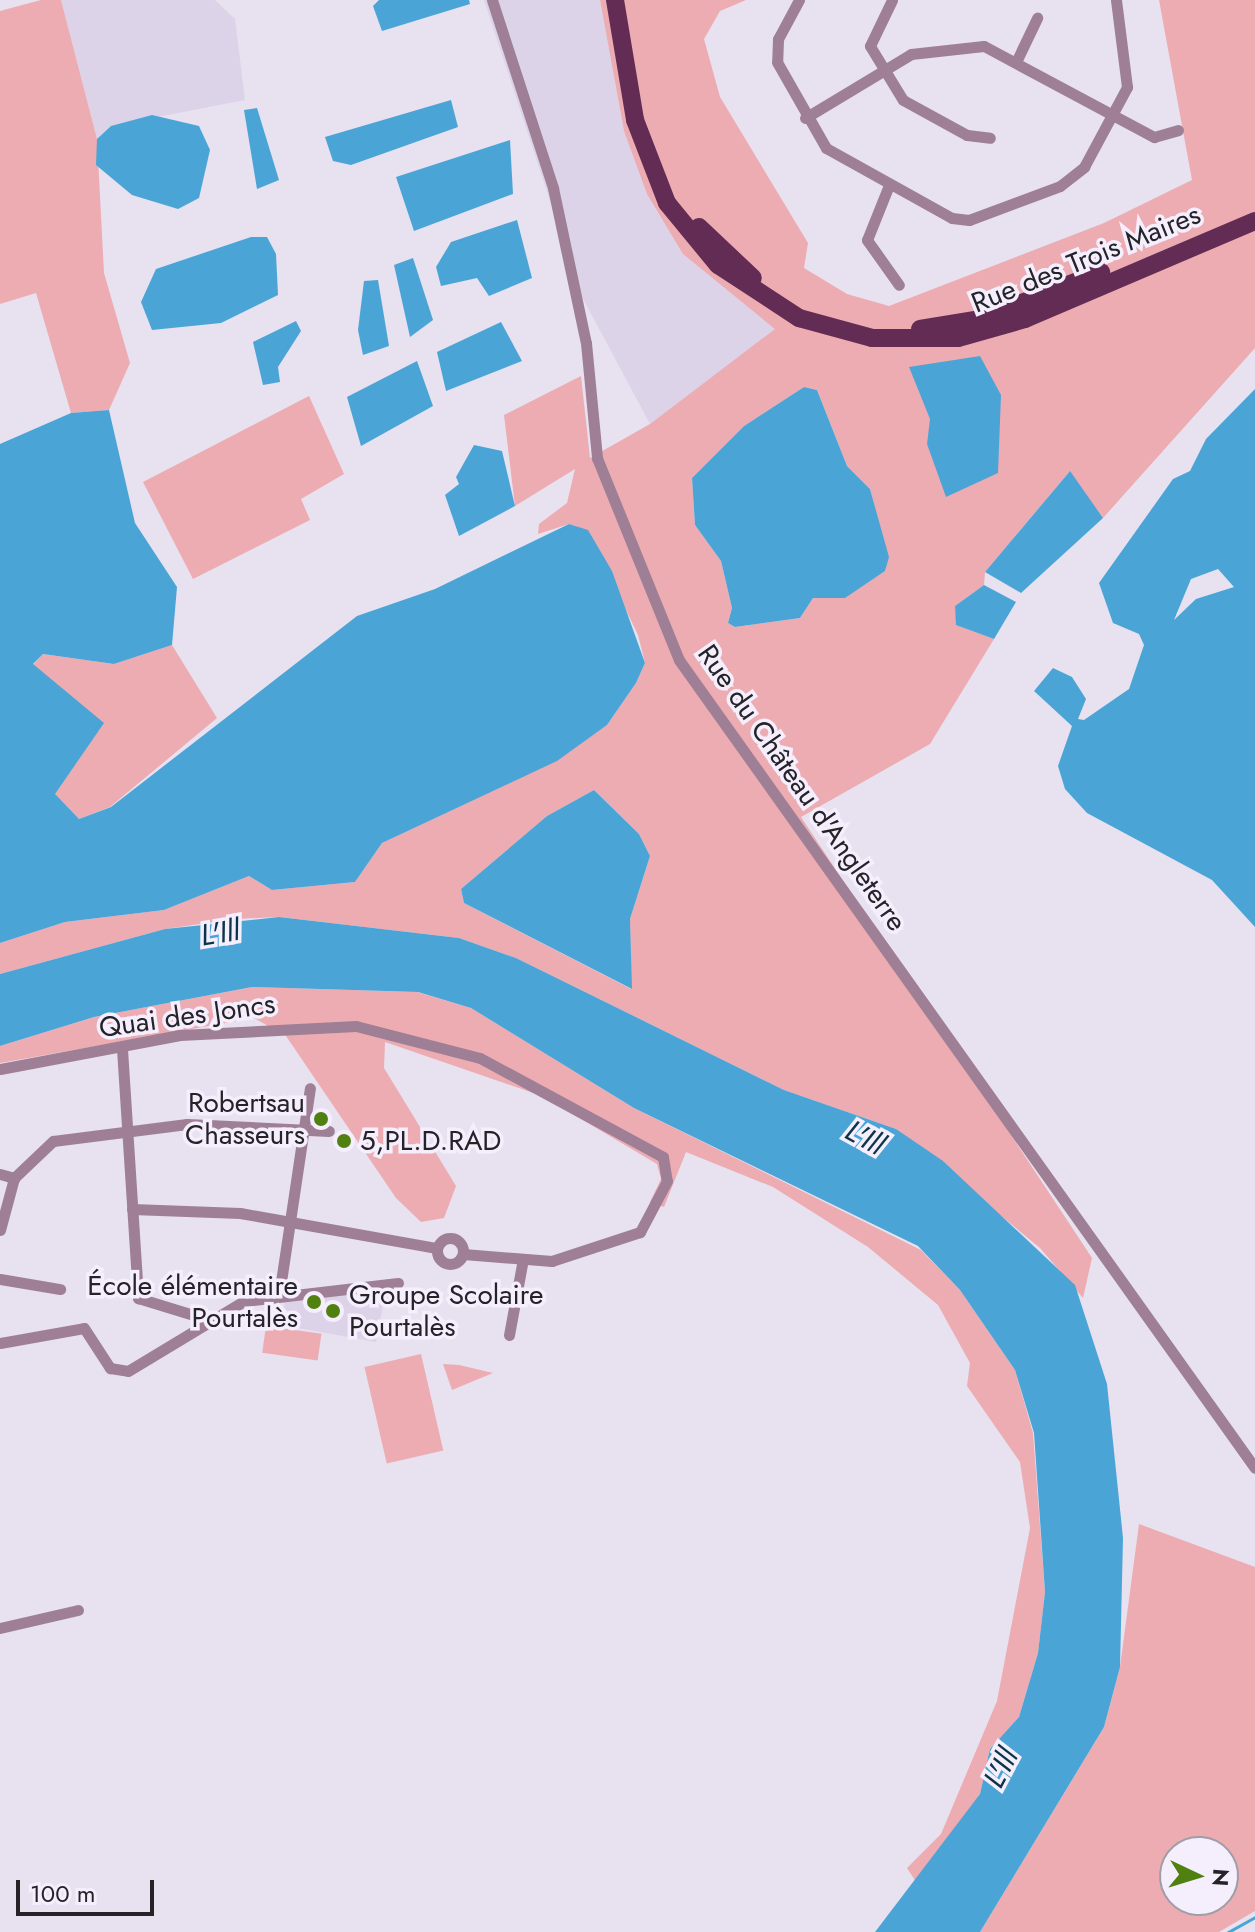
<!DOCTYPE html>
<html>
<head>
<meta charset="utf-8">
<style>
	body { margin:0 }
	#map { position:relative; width:1255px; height:1932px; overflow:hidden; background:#e7e1f0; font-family:Jost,sans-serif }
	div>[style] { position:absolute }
	.built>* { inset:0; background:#dcd3e9 }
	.green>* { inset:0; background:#ecacb2; transform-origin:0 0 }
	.water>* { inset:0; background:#4aa5d6 }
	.stream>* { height:3px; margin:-1.5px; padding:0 1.5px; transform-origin:1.5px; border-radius:1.5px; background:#4aa5d6 }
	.street>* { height:11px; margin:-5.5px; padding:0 5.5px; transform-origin:5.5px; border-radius:5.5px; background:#9f7f95 }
	.street>.ring { margin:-5.5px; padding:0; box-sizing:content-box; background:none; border:11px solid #9f7f95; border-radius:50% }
	.primary>* { height:18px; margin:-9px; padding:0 9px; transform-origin:9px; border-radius:9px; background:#622c54 }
	.dots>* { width:22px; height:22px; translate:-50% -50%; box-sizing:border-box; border:4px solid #f4eefd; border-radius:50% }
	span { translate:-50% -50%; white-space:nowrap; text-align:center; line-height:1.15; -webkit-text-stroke:7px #f4eefd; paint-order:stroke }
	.street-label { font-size:28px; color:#252328 }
	.poi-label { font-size:28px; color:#252328 }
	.right { translate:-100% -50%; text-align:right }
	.left { translate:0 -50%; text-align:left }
	.water-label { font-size:30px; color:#0b3448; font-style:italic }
	.north { position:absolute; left:1159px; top:1836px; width:80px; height:80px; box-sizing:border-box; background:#f4eefd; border:2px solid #a19da8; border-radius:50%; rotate:94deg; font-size:22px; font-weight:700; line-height:32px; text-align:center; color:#252328 }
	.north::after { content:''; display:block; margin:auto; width:28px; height:36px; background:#508110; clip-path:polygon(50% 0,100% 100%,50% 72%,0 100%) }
	.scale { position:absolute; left:16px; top:1880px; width:138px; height:36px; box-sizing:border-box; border:4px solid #252328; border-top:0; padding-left:10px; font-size:24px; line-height:28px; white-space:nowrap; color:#252328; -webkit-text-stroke:6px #f4eefd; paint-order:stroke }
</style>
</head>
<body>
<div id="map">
	<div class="built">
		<i style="clip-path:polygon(61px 0,215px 0,235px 19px,245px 100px,111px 126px,97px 139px)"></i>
		<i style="clip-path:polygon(484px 0,600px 0,624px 131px,683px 254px,776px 329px,650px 424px,581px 295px)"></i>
		<i style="clip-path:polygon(387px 1284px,376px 1342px,282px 1325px,285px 1297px)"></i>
	</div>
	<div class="green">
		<i style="clip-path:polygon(41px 0,61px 0,97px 139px,104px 273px,130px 363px,109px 410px,71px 413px,36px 293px,0 304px,0 11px)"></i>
		<i style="clip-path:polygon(evenodd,600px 0,746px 0,720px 11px,704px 39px,720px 97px,808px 243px,804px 268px,847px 294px,889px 306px,1104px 223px,1192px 180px,1159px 0,1255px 0,1255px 348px,1103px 518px,1069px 472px,985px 572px,984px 585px,955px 606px,957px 625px,994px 639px,930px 744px,801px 817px,1092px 1258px,1083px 1298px,1040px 1248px,896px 1129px,784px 1090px,516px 958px,459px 938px,279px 917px,235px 919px,165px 929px,0 974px,0 943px,65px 922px,164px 910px,249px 876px,272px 890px,355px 882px,382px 843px,557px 760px,607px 725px,636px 683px,645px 663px,638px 635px,588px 531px,569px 524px,538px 534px,539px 524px,567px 503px,575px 469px,515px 506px,504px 415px,581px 376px,590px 458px,650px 424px,775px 329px,683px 254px,647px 194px,624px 131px,600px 0,804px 387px,817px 390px,847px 466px,870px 489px,888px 557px,885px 571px,845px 597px,813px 598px,800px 618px,735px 627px,728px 623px,732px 608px,721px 561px,695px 525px,692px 478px,744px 426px,804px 387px,600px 0,594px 790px,639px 834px,650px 856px,630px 919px,631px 989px,464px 903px,461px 889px,547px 816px,594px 790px)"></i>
		<i style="clip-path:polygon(309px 396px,344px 474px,301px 499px,310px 520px,193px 579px,143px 482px)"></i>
		<i style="clip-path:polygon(172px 645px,217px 718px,110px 807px,79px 819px,54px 795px,33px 665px,43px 654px,114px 664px)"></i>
		<i style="clip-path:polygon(252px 987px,417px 992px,471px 1008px,634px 1108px,921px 1250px,960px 1290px,1015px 1370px,1033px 1433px,1045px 1592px,1038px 1653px,1019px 1717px,990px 1749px,980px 1794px,951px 1840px,916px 1882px,907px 1868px,941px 1834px,997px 1701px,1030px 1528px,1020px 1462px,967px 1386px,970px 1363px,938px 1305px,868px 1247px,773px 1187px,686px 1152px,664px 1207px,650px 1202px,661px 1179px,657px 1164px,542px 1096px,385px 1042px,384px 1068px,456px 1186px,444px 1218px,421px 1222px,396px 1198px,286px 1036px,254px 1018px,0 1063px,0 1046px,94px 1017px)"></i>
		<i style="left:266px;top:1326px;width:56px;height:27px;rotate:8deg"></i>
		<i style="left:421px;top:1354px;width:99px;height:58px;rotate:77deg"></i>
		<i style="clip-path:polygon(443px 1364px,459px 1365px,493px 1373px,452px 1390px)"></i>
		<i style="clip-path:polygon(evenodd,1139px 1524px,1255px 1567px,1255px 1911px,1219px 1932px,980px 1932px,1104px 1727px,1120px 1667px,1139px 1524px,1175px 1852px,1223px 1852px,1223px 1900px,1175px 1900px,1175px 1852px)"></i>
	</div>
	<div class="water">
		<i style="clip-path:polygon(379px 0,469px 0,470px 4px,382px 31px,373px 6px)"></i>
		<i style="clip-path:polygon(451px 100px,458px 127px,351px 165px,333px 161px,325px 137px)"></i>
		<i style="clip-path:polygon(257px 108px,279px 180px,257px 189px,244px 110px)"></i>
		<i style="clip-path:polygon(152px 115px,199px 126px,210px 150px,199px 198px,178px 209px,132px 195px,96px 165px,97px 139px,111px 126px)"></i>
		<i style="clip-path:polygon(510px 140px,513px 194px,414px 231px,396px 177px)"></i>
		<i style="clip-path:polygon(517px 220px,532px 278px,489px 296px,477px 278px,441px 286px,436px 267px,451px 242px)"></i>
		<i style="clip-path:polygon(251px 237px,267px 237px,276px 254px,278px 295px,221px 323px,152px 330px,141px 302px,156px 269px)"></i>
		<i style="clip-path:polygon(413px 258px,433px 320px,410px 337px,394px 265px)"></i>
		<i style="clip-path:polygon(378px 280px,389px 346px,363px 355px,358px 330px,364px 281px)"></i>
		<i style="clip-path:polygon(296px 321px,301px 331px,278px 367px,280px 382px,263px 385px,253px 342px)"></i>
		<i style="clip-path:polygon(501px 322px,522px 361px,446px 391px,437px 352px)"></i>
		<i style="clip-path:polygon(980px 356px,1001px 395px,998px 473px,946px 497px,927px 444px,930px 419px,909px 367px)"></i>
		<i style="clip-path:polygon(417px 361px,433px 406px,361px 446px,347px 397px)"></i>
		<i style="clip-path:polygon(804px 387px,817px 390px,847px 466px,870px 489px,889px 557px,885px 571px,845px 598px,813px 598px,800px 618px,735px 627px,728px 623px,732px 608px,721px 561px,695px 525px,692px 478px,744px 426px)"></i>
		<i style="clip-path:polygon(evenodd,1255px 389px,1255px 927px,1212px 880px,1087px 813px,1065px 789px,1058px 766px,1072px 726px,1034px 691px,1053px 668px,1072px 677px,1086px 699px,1078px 719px,1084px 720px,1129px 689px,1144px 645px,1139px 634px,1113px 623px,1099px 583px,1173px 479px,1190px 471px,1206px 439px,1255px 389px,1218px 569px,1234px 587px,1196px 599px,1174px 620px,1191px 579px,1218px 569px)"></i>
		<i style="clip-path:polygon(109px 410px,135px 523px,177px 587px,172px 645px,114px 664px,43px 654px,33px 664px,104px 723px,55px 794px,79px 819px,111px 807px,357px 616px,435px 589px,569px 524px,588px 530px,612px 571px,645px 663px,636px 683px,607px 725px,557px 761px,382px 843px,355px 882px,272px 890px,249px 876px,164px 910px,65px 922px,0 943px,0 444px,71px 413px)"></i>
		<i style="clip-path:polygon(474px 445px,502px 451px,515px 506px,459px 536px,445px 495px,459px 484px,456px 477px)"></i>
		<i style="clip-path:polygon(1070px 471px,1103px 518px,1021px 593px,985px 572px)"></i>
		<i style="clip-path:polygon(984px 585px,1016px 602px,994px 639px,956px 625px,955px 606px)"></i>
		<i style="clip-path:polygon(594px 790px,639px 834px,650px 856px,630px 919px,632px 989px,464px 903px,461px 889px,547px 816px)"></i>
		<i style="clip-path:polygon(279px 917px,459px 938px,516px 958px,784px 1090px,896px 1129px,943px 1161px,1075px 1285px,1107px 1384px,1123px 1538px,1120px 1667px,1104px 1727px,980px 1932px,875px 1932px,980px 1794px,990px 1749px,1019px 1717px,1038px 1653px,1045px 1592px,1034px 1433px,1015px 1370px,960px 1290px,918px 1246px,634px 1108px,471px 1008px,418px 992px,252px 987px,94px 1017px,0 1046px,0 974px,165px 929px)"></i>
	</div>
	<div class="stream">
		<i style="left:1228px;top:1932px;width:31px;rotate:-29deg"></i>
	</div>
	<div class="street">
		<i style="left:492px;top:0;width:198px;rotate:72deg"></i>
		<i style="left:553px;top:188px;width:158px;rotate:78deg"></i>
		<i style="left:586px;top:343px;width:116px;rotate:84.5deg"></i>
		<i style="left:597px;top:458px;width:218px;rotate:67.9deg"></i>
		<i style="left:679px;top:660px;width:992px;rotate:54.52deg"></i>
		<i style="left:799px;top:0;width:44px;rotate:118.3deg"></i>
		<i style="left:778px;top:39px;width:23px;rotate:92deg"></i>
		<i style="left:777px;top:62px;width:99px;rotate:60.3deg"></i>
		<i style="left:826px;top:148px;width:144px;rotate:29.1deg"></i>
		<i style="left:952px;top:218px;width:17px;rotate:7deg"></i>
		<i style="left:969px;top:220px;width:97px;rotate:-20.5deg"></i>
		<i style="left:1060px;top:186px;width:31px;rotate:-38deg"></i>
		<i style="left:1084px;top:167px;width:91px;rotate:-61.7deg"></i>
		<i style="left:1127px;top:87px;width:88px;rotate:-97.2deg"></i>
		<i style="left:892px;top:0;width:51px;rotate:115.6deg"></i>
		<i style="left:870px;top:46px;width:63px;rotate:58.6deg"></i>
		<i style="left:903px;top:100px;width:73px;rotate:28.7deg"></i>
		<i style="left:967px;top:135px;width:23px;rotate:7deg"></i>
		<i style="left:1017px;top:60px;width:47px;rotate:-64.5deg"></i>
		<i style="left:805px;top:118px;width:124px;rotate:-31.1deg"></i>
		<i style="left:911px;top:54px;width:73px;rotate:-6.3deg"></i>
		<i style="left:984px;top:46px;width:193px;rotate:28.2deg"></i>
		<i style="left:1154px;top:137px;width:25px;rotate:-16deg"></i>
		<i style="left:889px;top:185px;width:59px;rotate:111.8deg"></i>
		<i style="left:867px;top:240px;width:55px;rotate:54.6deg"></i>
		<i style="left:122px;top:1049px;width:250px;rotate:86.3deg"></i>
		<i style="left:138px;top:1298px;width:75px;rotate:17deg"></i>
		<i style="left:0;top:1069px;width:183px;rotate:-10.7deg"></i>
		<i style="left:180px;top:1035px;width:176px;rotate:-2.9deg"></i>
		<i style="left:356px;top:1026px;width:128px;rotate:14.5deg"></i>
		<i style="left:480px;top:1058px;width:208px;rotate:28.4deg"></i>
		<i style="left:663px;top:1157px;width:24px;rotate:81deg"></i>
		<i style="left:667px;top:1181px;width:58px;rotate:117.9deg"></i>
		<i style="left:640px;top:1232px;width:93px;rotate:161.8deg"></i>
		<i style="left:552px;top:1261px;width:89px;rotate:-175.5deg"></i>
		<i style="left:0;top:1174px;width:15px;rotate:16deg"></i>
		<i style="left:132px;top:1209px;width:108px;rotate:2.1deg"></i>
		<i style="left:240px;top:1213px;width:200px;rotate:10.1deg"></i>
		<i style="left:0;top:1230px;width:54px;rotate:-74.9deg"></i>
		<i style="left:14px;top:1178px;width:54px;rotate:-43.5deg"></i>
		<i style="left:53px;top:1141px;width:135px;rotate:-7.2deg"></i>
		<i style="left:187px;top:1124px;width:142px;rotate:2.8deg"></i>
		<i class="ring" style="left:437px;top:1238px;width:15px;height:15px"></i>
		<i style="left:0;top:1279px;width:61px;rotate:9.5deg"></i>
		<i style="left:279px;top:1295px;width:209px;rotate:-81.5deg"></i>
		<i style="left:509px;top:1335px;width:72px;rotate:-79.6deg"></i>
		<i style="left:0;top:1343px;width:85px;rotate:-10.1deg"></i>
		<i style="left:84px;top:1328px;width:48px;rotate:57deg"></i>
		<i style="left:110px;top:1368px;width:18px;rotate:9deg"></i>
		<i style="left:128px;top:1371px;width:135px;rotate:-31.1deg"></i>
		<i style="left:244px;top:1301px;width:155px;rotate:-6.7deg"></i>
		<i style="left:0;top:1628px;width:80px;rotate:-13deg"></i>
	</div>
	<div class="primary">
		<i style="left:615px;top:0;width:122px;rotate:80.5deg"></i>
		<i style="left:635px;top:120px;width:89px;rotate:68.9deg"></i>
		<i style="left:667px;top:203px;width:80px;rotate:50.6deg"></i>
		<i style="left:718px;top:265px;width:97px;rotate:33.2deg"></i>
		<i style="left:799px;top:318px;width:76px;rotate:15.3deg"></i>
		<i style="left:872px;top:338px;width:86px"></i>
		<i style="left:958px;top:338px;width:70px;rotate:-15.8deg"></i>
		<i style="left:1025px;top:319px;width:250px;rotate:-23.1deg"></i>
		<i style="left:699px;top:227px;width:74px;rotate:43.4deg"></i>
		<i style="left:920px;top:329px;width:62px;rotate:-9.3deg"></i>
		<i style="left:981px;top:319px;width:129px;rotate:-21.4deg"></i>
	</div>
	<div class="dots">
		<i style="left:321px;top:1119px;background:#508110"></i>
		<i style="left:344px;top:1141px;background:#508110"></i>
		<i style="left:314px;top:1302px;background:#508110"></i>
		<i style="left:333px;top:1311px;background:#508110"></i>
	</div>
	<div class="street-label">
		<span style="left:1086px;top:259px;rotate:-22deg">Rue des Trois Maires</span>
		<span style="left:802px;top:788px;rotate:55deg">Rue du Château d'Angleterre</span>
		<span style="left:187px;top:1016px;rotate:-8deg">Quai des Joncs</span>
	</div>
	<div class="poi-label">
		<span class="right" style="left:305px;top:1119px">Robertsau<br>Chasseurs</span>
		<span class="left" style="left:360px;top:1141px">5,PL.D.RAD</span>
		<span class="right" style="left:298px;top:1302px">École élémentaire<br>Pourtalès</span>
		<span class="left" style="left:349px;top:1311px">Groupe Scolaire<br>Pourtalès</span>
	</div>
	<div class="water-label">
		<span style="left:220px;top:933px;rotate:-9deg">L'Ill</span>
		<span style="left:865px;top:1138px;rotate:29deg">L'Ill</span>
		<span style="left:1001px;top:1768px;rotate:-62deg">L'Ill</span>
	</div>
	<div class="north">N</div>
	<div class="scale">100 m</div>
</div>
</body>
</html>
